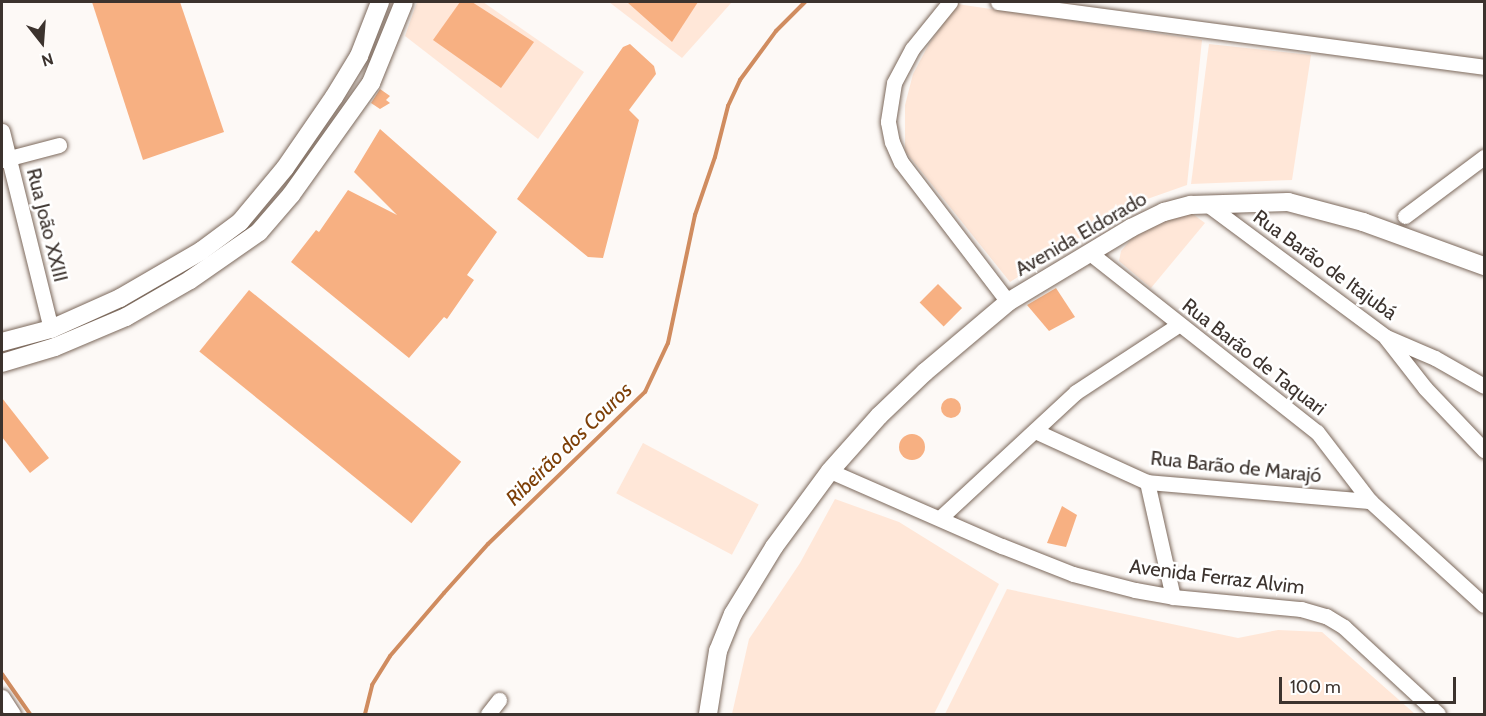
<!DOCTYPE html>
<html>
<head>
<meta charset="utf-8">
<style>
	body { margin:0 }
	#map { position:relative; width:1486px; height:716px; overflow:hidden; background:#fdf9f6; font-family:Cabin,sans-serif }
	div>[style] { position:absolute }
	.built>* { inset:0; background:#ffe7d8; transform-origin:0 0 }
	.stream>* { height:4px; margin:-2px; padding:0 2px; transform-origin:2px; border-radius:2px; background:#d08c5f }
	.building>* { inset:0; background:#f7b082; transform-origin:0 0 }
	.round { border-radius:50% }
	.roads { filter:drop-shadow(0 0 2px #7c695c) drop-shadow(0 0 2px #7c695c) }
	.minor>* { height:15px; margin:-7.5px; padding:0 7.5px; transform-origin:7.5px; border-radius:7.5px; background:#fff }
	.major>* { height:18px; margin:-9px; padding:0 9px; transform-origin:9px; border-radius:9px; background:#fff }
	span { translate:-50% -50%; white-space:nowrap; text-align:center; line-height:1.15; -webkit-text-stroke:5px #fff; paint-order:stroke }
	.street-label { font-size:20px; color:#3c332e }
	.water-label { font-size:21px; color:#7d3f07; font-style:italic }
	.frame { position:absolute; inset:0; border:3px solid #3c332e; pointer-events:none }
	.north { position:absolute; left:12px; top:12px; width:60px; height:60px; -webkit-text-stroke:4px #fff; paint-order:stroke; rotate:163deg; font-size:16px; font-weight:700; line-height:24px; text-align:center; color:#3c332e }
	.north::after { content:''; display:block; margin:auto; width:21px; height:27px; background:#3c332e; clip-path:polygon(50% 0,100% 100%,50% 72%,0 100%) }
	.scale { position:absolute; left:1279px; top:677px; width:177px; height:27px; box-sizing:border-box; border:3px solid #3c332e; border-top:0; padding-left:8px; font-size:18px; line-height:21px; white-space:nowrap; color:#3c332e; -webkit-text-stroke:4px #fff; paint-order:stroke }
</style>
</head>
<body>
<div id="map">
	<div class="built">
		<i style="clip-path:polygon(417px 2px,483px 2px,584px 72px,538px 139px,405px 36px)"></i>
		<i style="clip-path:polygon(609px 2px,732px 2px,682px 58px)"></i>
		<i style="clip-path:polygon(957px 4px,1202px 40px,1187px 185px,1136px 203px,1010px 282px,905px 151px,905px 105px,913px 74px,929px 44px)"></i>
		<i style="clip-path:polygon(1209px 44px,1311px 55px,1292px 180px,1191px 184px)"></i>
		<i style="clip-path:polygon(1186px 209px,1205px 223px,1151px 288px,1119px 261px,1121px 251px,1132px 238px)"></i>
		<i style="left:643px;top:443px;width:131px;height:57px;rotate:28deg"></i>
		<i style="clip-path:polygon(835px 499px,899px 522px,999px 584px,934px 714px,732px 714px,749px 639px,800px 563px)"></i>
		<i style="clip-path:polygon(1007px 589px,1238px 638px,1278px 630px,1322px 632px,1415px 714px,945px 714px)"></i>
	</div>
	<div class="stream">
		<i style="left:2px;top:674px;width:49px;rotate:55deg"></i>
		<i style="left:365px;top:714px;width:30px;rotate:-76deg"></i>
		<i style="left:372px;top:685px;width:34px;rotate:-58deg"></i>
		<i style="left:390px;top:656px;width:83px;rotate:-49.4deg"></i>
		<i style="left:444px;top:593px;width:66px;rotate:-48.1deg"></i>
		<i style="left:488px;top:544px;width:219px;rotate:-44.1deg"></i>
		<i style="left:645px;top:392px;width:54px;rotate:-64.9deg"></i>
		<i style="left:668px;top:343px;width:131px;rotate:-78.1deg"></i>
		<i style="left:695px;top:215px;width:61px;rotate:-71deg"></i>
		<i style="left:715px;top:157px;width:53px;rotate:-75.7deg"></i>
		<i style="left:728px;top:106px;width:29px;rotate:-65deg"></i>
		<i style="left:740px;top:80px;width:61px;rotate:-53.7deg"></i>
		<i style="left:776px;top:31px;width:41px;rotate:-45deg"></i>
	</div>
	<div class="building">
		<i style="clip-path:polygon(92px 2px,180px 2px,224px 132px,143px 160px)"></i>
		<i style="clip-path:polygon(460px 2px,472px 2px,534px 42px,501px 88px,433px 40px)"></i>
		<i style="clip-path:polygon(627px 2px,698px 2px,672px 42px)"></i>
		<i style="clip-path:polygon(630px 44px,654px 66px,656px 74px,629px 110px,639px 120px,603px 258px,588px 257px,517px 199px,623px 47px)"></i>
		<i style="clip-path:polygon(380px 89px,390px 96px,386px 100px,390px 103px,380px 109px,371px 103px)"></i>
		<i style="clip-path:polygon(380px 129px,497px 232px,467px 275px,474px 280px,447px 319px,444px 317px,409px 358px,291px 262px,316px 230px,319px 232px,348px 190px,397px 215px,354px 172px)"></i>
		<i style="left:938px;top:284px;width:34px;height:26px;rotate:45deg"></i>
		<i style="clip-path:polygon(1056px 288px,1075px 317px,1049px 331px,1027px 305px)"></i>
		<i style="left:249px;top:290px;width:273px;height:79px;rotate:39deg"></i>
		<i class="round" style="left:941px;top:398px;width:20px;height:20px"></i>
		<i style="clip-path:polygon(2px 398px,49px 458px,30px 473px,2px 437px)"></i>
		<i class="round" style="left:899px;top:434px;width:26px;height:26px"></i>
		<i style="clip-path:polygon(1062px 506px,1077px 515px,1066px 547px,1047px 543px)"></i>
	</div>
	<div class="roads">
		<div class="minor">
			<i style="left:950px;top:2px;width:60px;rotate:129deg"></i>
			<i style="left:912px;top:49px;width:38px;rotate:118deg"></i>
			<i style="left:894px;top:83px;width:39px;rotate:99deg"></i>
			<i style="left:888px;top:122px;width:20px;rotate:79deg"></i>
			<i style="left:892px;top:142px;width:22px;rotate:66deg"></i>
			<i style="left:901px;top:162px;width:176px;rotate:52.6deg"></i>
			<i style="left:998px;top:2px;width:490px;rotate:7.6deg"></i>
			<i style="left:2px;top:131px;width:204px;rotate:76.1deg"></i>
			<i style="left:2px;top:160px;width:59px;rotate:-14.7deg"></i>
			<i style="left:1207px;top:204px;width:223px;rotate:36.6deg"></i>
			<i style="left:1386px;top:337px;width:53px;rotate:23.2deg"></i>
			<i style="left:1435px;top:358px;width:56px;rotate:29.7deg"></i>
			<i style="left:1405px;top:216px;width:99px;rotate:-36.8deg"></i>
			<i style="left:1090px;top:253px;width:289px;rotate:38.3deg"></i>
			<i style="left:1317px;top:432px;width:87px;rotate:52.5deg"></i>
			<i style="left:1370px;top:501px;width:154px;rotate:42.4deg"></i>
			<i style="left:1386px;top:338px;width:63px;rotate:52deg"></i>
			<i style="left:1425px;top:388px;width:86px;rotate:46.4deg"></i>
			<i style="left:1035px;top:431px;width:123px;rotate:24.5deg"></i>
			<i style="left:1147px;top:482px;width:224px;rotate:4.9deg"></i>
			<i style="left:830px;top:471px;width:188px;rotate:23.6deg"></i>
			<i style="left:1002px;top:546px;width:76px;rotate:21.5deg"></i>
			<i style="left:1073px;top:574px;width:64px;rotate:14.5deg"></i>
			<i style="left:1135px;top:590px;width:39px;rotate:10deg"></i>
			<i style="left:1173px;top:597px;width:129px;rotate:5.4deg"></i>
			<i style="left:1301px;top:609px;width:26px;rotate:16deg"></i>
			<i style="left:1326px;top:616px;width:21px;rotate:31deg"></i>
			<i style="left:1344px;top:627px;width:128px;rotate:42.8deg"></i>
			<i style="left:1147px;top:482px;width:118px;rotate:77.3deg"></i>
			<i style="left:940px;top:518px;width:185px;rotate:-42.8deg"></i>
			<i style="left:1076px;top:392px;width:122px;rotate:-33.3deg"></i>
			<i style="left:2px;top:697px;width:20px;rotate:57deg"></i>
			<i style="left:488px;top:714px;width:18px;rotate:-52deg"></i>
		</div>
		<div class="major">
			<i style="left:2px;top:342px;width:51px;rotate:-14.9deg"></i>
			<i style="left:51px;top:329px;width:76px;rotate:-24.2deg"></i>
			<i style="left:120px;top:298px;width:94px;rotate:-30.1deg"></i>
			<i style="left:201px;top:251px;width:49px;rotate:-36.6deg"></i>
			<i style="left:240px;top:222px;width:70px;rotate:-50.2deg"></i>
			<i style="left:285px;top:168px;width:86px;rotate:-55.4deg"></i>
			<i style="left:334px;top:97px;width:48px;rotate:-58.6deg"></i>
			<i style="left:359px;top:56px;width:58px;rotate:-68.7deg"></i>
			<i style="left:2px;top:363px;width:55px;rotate:-16.8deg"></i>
			<i style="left:55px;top:347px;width:77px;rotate:-22.9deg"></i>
			<i style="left:126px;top:317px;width:74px;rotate:-30deg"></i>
			<i style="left:190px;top:280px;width:84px;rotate:-34.8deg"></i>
			<i style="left:259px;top:232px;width:49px;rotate:-49.1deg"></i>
			<i style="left:291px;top:195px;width:138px;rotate:-54.5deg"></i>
			<i style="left:371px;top:83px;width:87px;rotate:-67.8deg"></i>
			<i style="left:708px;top:714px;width:64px;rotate:-81deg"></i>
			<i style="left:718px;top:651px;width:40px;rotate:-68deg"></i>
			<i style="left:733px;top:614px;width:79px;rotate:-58.5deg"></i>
			<i style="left:774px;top:547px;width:94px;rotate:-53.6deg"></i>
			<i style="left:830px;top:471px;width:74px;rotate:-48.3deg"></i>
			<i style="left:879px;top:416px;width:64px;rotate:-43.7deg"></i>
			<i style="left:925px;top:372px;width:109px;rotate:-40.1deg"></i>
			<i style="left:1008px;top:302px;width:144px;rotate:-31deg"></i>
			<i style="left:1131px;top:228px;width:37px;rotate:-26deg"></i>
			<i style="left:1164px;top:212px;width:28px;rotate:-15deg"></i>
			<i style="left:1191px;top:205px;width:97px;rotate:-1.8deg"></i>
			<i style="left:1288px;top:202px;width:78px;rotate:14.9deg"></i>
			<i style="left:1363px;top:222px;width:129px;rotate:20deg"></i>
		</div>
	</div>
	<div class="street-label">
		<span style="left:47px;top:225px;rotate:76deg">Rua João XXIII</span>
		<span style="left:1081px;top:234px;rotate:-30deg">Avenida Eldorado</span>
		<span style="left:1325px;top:265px;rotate:36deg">Rua Barão de Itajubá</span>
		<span style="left:1254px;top:357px;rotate:38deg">Rua Barão de Taquari</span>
		<span style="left:1236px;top:467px;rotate:6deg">Rua Barão de Marajó</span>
		<span style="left:1217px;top:577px;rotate:7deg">Avenida Ferraz Alvim</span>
	</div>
	<div class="water-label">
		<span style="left:569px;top:444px;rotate:-44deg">Ribeirão dos Couros</span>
	</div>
	<div class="frame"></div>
	<div class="north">N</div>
	<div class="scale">100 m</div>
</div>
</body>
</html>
